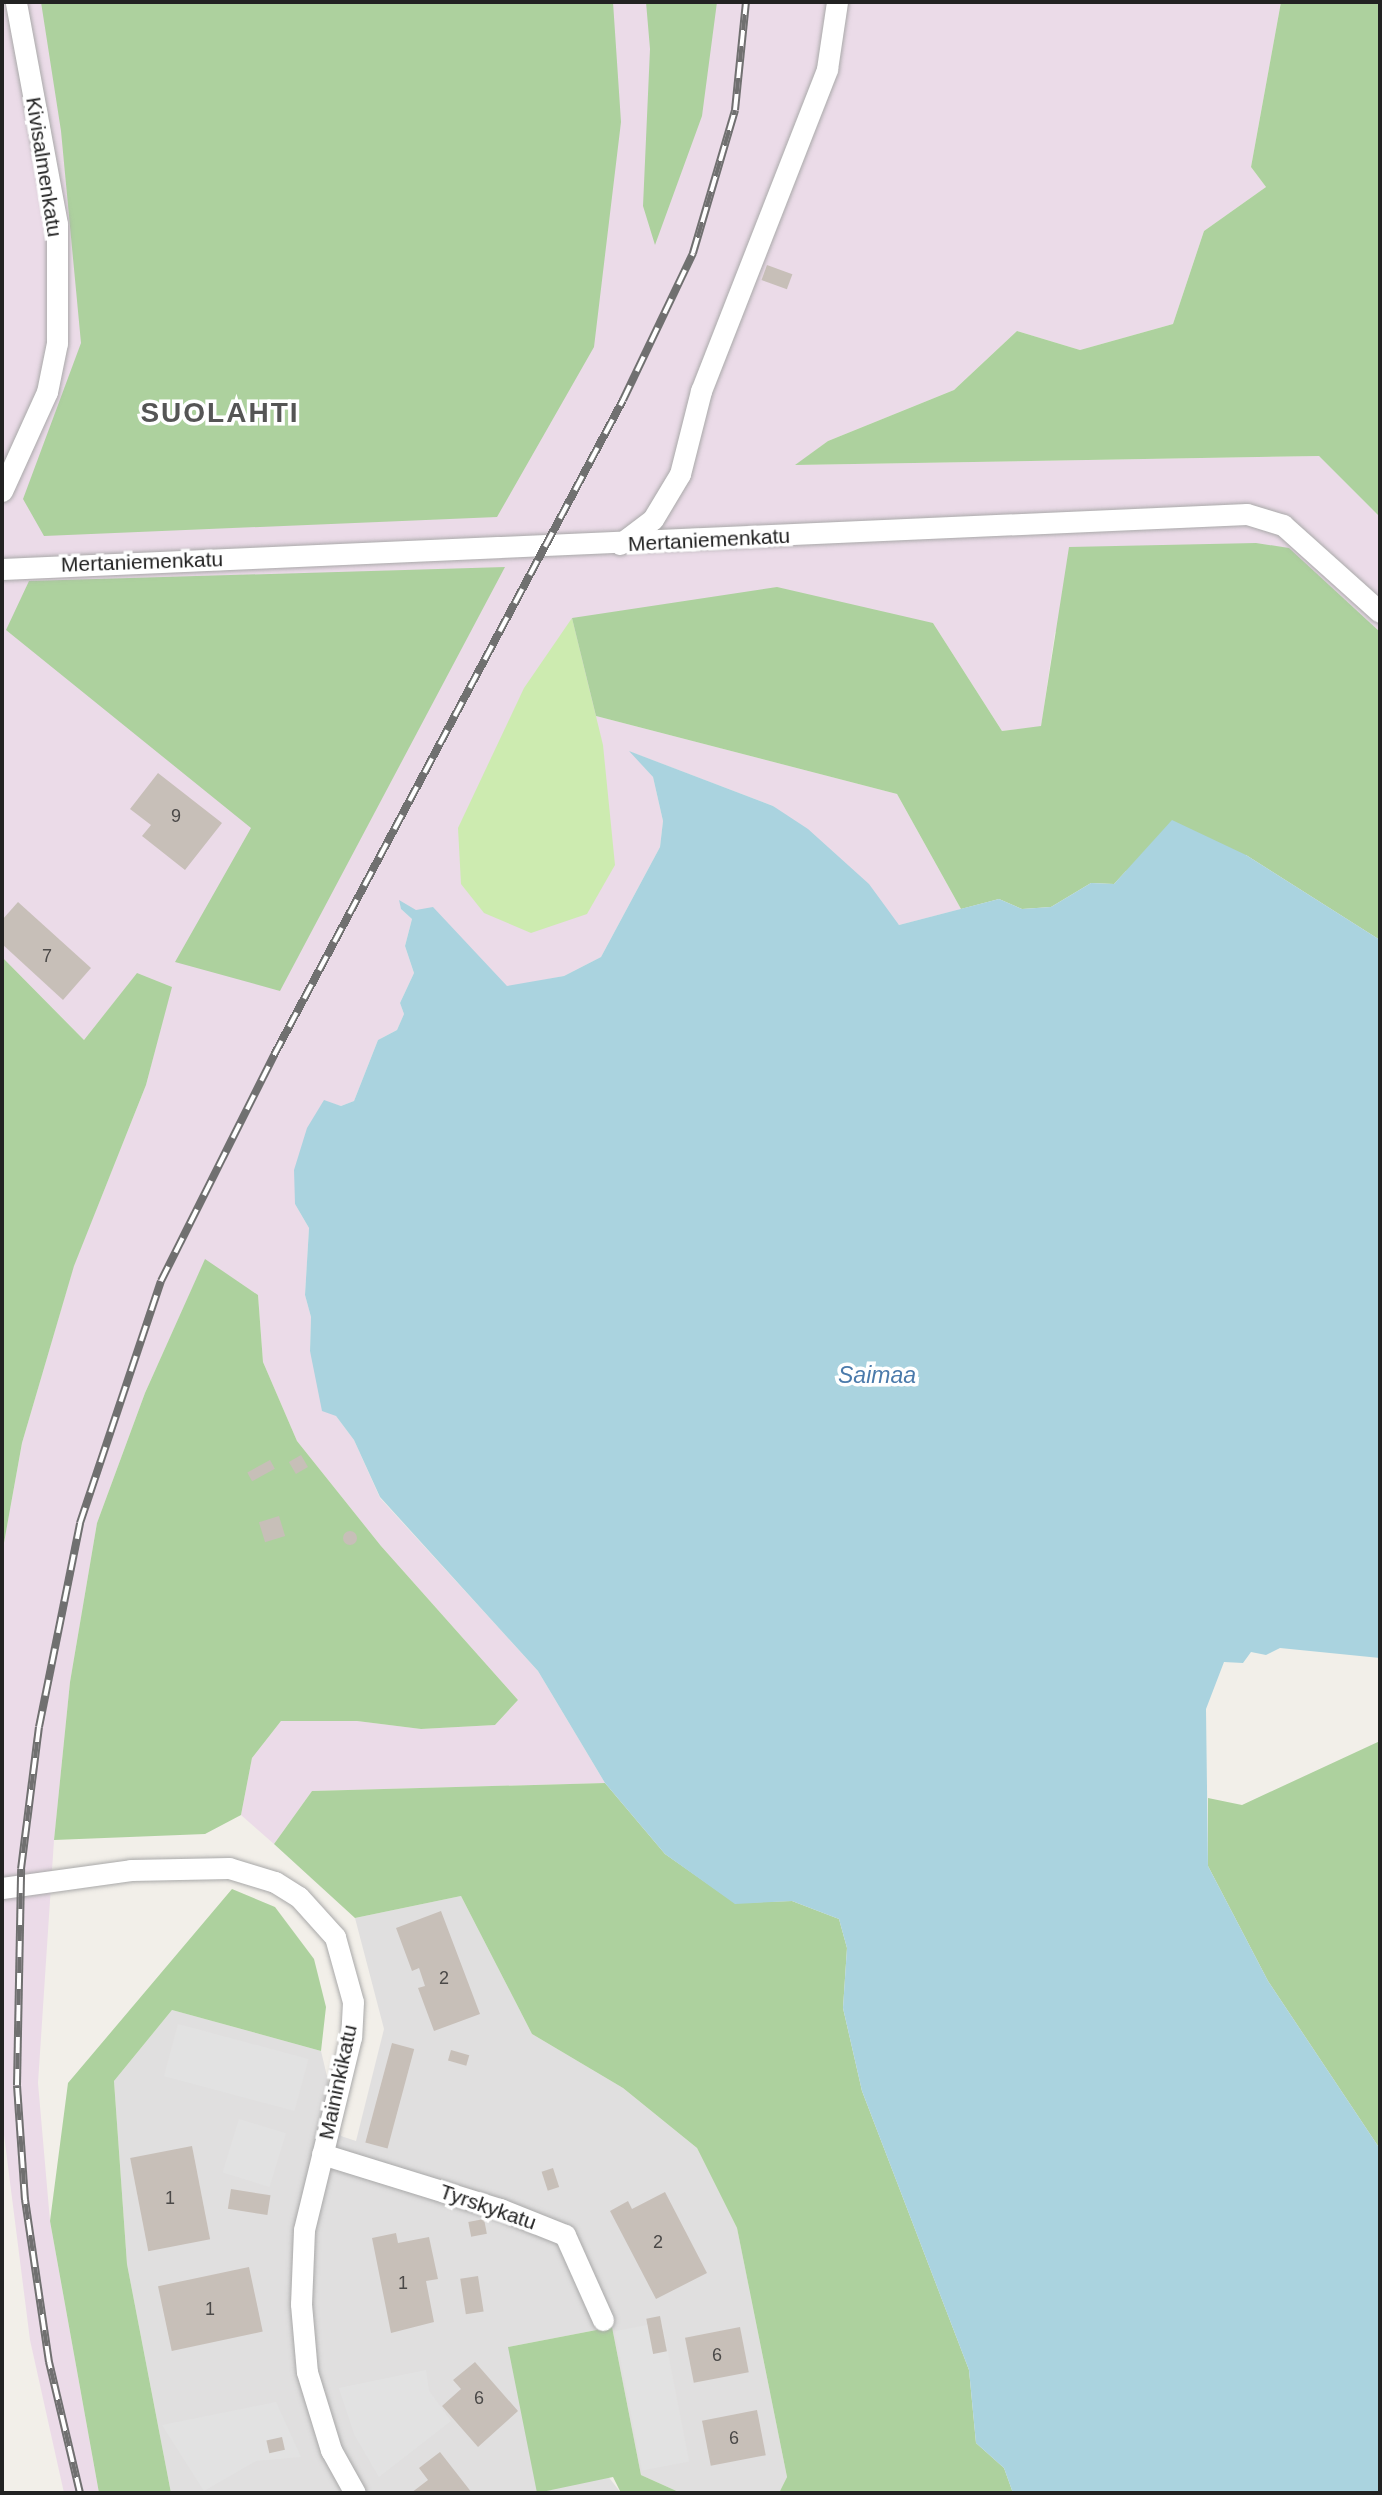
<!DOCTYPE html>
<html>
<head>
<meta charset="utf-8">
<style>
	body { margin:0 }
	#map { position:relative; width:1382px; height:2495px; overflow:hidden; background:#f2efe9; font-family:Helvetica,sans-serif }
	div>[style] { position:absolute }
	.residential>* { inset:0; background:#e0dfdf }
	.industrial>* { inset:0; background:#ebdbe8 }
	.grass>* { inset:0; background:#cdebb0 }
	.forest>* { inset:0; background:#add19e }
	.parking>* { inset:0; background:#e2e2e2; transform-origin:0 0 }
	.water>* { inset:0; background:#aad3df }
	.building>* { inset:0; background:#c7bfb8; transform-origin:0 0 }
	.round { border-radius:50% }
	.roads { filter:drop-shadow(0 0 2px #a9a9a9) drop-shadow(0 0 2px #a9a9a9) }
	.minor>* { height:21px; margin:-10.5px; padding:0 10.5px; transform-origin:10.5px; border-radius:10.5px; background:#fff }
	.rail>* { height:8px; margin-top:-4px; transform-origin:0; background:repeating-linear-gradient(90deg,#fff 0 16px,#707070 0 32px); box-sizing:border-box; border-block:2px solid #707070 }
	span { translate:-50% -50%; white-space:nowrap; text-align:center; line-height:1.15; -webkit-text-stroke:7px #fff; paint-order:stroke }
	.number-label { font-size:18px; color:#4b4948 }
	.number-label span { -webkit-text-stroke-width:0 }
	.street-label { font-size:21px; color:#222 }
	.water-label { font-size:23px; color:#4a7aab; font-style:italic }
	.district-label { font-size:28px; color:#555; font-weight:700; letter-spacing:2px }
	.frame { position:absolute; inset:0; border:4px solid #222; pointer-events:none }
</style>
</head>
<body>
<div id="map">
	<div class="residential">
		<i style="clip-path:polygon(461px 1896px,532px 2034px,623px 2088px,697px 2148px,737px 2228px,787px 2477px,779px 2493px,681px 2493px,641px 2475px,612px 2327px,508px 2347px,621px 2493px,171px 2493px,127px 2264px,114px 2081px,172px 2010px,321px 2051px,341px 2136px,356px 2141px,384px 2029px,355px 1918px)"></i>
	</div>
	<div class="industrial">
		<i style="clip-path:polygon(2px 2px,1281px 2px,1251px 167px,1266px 187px,1204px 231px,1173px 324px,1080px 350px,1017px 331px,954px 390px,828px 441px,796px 465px,1319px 456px,1380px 517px,1380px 632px,1288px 548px,1055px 632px,1041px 727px,1002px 731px,933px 623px,596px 716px,897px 794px,961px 909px,899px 925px,773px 806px,631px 752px,653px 777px,663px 821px,660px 847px,601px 957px,564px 976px,507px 987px,480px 959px,400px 901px,401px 909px,412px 919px,405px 946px,414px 973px,400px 1003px,404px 1014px,397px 1030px,378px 1040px,354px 1101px,341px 1106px,324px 1101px,295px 1204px,309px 1228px,305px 1295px,311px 1317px,310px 1351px,336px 1416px,354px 1440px,380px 1498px,538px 1671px,605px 1783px,312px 1791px,274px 1844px,241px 1815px,252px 1758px,281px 1721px,357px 1721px,421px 1729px,495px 1725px,518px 1700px,381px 1546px,297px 1441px,263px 1362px,258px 1295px,205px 1260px,145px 1393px,97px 1523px,70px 1682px,54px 1840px,38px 2083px,50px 2221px,99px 2493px,64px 2493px,30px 2340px,2px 2119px,2px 1554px,22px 1443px,74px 1265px,146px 1085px,171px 988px,137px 974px,84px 1040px,2px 957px)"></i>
	</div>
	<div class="grass">
		<i style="clip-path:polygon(572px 618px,603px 745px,615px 865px,587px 914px,531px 933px,484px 913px,461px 884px,458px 828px,524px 688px)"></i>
	</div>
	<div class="forest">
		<i style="clip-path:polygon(41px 2px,613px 2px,621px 122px,594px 347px,497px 517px,44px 536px,23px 499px,81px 343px,61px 131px)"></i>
		<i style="clip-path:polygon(646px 2px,717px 2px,702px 116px,655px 245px,643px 206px,650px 49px)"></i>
		<i style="clip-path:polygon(1281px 2px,1380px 2px,1380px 517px,1319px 456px,795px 465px,828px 441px,954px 390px,1017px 331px,1080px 350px,1173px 324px,1204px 231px,1266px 187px,1251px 167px)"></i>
		<i style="clip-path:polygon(1256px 543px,1289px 548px,1380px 632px,1380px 940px,1246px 855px,1126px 871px,1114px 884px,1091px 883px,1051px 907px,1022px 909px,999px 899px,961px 909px,897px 794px,596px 716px,572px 618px,777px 587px,933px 623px,1002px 731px,1041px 726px,1069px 547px)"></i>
		<i style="clip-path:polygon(505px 567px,280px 991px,175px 962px,251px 828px,6px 630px,29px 581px)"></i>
		<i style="clip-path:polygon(2px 957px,84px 1040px,137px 973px,172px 987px,146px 1085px,74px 1266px,22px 1443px,2px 1554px)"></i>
		<i style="clip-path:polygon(205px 1259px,258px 1295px,263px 1362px,297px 1441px,381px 1546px,518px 1700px,495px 1725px,421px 1729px,357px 1721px,281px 1721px,252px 1758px,241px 1815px,205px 1834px,54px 1840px,70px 1682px,97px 1523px,145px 1393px)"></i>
		<i style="clip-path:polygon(1380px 1741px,1380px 2149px,1268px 1981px,1208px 1866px,1208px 1798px,1242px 1805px)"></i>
		<i style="clip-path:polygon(605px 1783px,665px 1854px,735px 1903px,792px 1901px,839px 1919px,847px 1948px,843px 2008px,862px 2091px,969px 2370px,976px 2443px,1004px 2468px,1013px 2493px,779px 2493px,787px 2477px,737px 2228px,697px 2148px,623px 2088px,532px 2034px,461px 1896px,355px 1918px,274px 1844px,312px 1791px)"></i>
		<i style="clip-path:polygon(232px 1889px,275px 1907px,314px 1959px,326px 2007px,321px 2051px,172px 2010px,114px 2081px,127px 2264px,171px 2493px,99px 2493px,50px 2221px,68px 2083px)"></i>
		<i style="clip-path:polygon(612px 2327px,641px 2475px,681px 2493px,621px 2493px,613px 2477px,537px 2493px,508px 2347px)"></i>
	</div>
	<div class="parking">
		<i style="left:178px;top:2024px;width:135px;height:54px;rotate:15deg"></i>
		<i style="left:239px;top:2119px;width:49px;height:56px;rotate:17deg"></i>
		<i style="left:662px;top:2322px;width:142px;height:48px;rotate:79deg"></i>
		<i style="clip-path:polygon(426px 2370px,429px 2391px,451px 2421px,379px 2477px,355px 2436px,339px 2388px)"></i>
		<i style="clip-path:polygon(276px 2402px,301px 2457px,256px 2461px,204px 2491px,162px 2425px)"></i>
	</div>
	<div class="water">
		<i style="clip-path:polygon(629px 751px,773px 806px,808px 829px,869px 884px,899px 925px,999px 899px,1022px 909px,1051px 907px,1091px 883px,1114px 884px,1172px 820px,1246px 855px,1380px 940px,1380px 1658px,1280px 1648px,1266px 1655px,1251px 1652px,1243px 1663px,1224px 1662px,1206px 1709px,1208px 1866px,1268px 1981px,1380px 2149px,1380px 2493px,1013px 2493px,1004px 2468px,976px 2443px,969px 2370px,862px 2091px,843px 2008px,847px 1948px,839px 1919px,792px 1901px,735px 1904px,665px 1854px,605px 1783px,538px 1671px,380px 1497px,354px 1440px,336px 1416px,322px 1411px,310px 1351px,311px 1317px,305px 1295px,309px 1228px,295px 1204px,294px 1170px,307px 1128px,324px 1100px,341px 1106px,354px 1101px,378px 1040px,397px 1030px,404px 1014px,400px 1003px,414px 973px,405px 946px,412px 919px,401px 909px,399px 900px,416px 910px,433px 907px,507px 986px,564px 976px,601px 957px,660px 847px,663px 821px,653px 777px)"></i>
	</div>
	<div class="building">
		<i style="left:767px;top:265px;width:27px;height:16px;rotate:20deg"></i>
		<i style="clip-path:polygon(158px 773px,222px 823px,185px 870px,142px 836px,151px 825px,130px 809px)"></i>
		<i style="clip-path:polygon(18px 902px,91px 968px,63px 1000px,2px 944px,2px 920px)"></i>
		<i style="left:301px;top:1455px;width:14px;height:14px;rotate:60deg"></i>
		<i style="left:270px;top:1460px;width:10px;height:26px;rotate:61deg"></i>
		<i style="left:279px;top:1516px;width:21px;height:21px;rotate:73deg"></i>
		<i class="round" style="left:343px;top:1531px;width:14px;height:14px"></i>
		<i style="clip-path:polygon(441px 1911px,480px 2014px,434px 2031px,418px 1988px,425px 1986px,419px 1968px,412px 1971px,396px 1928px)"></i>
		<i style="left:392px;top:2043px;width:23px;height:103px;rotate:15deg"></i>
		<i style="left:451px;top:2050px;width:19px;height:11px;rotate:16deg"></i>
		<i style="left:192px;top:2146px;width:95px;height:63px;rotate:79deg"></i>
		<i style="left:553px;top:2168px;width:20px;height:12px;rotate:72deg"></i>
		<i style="left:231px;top:2189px;width:40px;height:20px;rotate:9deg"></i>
		<i style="clip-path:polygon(665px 2192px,707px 2273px,656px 2299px,610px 2211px,628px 2201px,632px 2209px)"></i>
		<i style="left:484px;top:2219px;width:15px;height:16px;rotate:79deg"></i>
		<i style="clip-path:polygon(396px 2233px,398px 2243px,429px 2237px,438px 2279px,426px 2281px,434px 2322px,391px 2333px,372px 2238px)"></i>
		<i style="left:249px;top:2267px;width:66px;height:93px;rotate:78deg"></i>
		<i style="left:478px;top:2276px;width:36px;height:18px;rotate:81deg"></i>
		<i style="left:660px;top:2316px;width:36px;height:14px;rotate:79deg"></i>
		<i style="left:740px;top:2327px;width:46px;height:56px;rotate:79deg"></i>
		<i style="clip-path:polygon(475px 2362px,518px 2411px,478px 2447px,442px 2406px,461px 2389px,453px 2380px)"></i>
		<i style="left:757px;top:2410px;width:46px;height:56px;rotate:79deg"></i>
		<i style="left:282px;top:2437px;width:13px;height:16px;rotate:77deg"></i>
		<i style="clip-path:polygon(440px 2452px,472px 2493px,411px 2493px,428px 2480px,419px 2468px)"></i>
	</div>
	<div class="roads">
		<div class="minor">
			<i style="left:2px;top:491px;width:109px;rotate:-65.6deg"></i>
			<i style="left:47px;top:392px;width:50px;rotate:-78.5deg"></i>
			<i style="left:57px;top:343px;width:119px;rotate:-90deg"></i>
			<i style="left:57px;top:224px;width:226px;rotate:-100.5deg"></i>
			<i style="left:620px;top:544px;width:41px;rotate:-37.1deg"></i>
			<i style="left:653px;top:519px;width:52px;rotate:-59deg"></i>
			<i style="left:680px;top:474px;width:86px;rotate:-75.8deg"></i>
			<i style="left:701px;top:391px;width:346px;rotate:-68.6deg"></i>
			<i style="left:827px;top:69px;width:68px;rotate:-81.5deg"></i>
			<i style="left:2px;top:569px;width:1246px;rotate:-2.53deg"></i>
			<i style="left:1247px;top:514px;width:38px;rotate:17deg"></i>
			<i style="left:1283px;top:525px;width:130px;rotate:41.9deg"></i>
			<i style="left:2px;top:1888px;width:130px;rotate:-7.9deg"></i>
			<i style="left:131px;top:1870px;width:98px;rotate:-1.2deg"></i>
			<i style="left:229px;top:1868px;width:48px;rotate:16.9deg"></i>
			<i style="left:275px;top:1882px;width:28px;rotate:32deg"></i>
			<i style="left:299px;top:1897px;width:54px;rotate:48deg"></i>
			<i style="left:335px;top:1937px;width:67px;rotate:74.5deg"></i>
			<i style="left:353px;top:2002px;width:35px;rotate:93deg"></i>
			<i style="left:351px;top:2037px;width:199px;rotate:103.7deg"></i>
			<i style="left:304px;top:2230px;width:74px;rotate:92.3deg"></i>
			<i style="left:301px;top:2304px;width:68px;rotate:85deg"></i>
			<i style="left:307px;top:2372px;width:82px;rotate:72.9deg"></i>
			<i style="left:331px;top:2450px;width:49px;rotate:60.8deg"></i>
			<i style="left:322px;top:2154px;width:186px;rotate:17.2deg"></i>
			<i style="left:500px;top:2209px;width:70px;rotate:21.8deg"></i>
			<i style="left:565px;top:2235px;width:93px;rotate:65.9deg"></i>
		</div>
	</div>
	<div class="rail">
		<i style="left:80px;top:2493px;width:135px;rotate:-103.3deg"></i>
		<i style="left:49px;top:2362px;width:164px;rotate:-98.4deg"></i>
		<i style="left:25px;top:2200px;width:115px;rotate:-94deg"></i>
		<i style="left:17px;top:2085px;width:216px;rotate:-88.9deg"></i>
		<i style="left:21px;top:1869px;width:143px;rotate:-82.8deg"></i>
		<i style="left:39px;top:1727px;width:208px;rotate:-78.6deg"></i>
		<i style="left:80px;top:1523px;width:255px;rotate:-71.5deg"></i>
		<i style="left:161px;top:1281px;width:253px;rotate:-63.4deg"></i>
		<i style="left:274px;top:1055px;width:742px;rotate:-61.95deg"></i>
		<i style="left:623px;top:400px;width:163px;rotate:-64.5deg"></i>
		<i style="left:693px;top:253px;width:149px;rotate:-73.6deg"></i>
		<i style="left:735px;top:110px;width:109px;rotate:-84.2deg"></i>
	</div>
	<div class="number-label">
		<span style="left:176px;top:816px">9</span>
		<span style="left:47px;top:956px">7</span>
		<span style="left:444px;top:1978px">2</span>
		<span style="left:170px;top:2198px">1</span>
		<span style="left:658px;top:2242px">2</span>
		<span style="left:403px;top:2283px">1</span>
		<span style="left:210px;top:2309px">1</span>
		<span style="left:717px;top:2355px">6</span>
		<span style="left:479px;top:2398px">6</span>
		<span style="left:734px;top:2438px">6</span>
	</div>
	<div class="street-label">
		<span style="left:44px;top:167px;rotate:81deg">Kivisalmenkatu</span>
		<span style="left:709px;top:540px;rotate:-3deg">Mertaniemenkatu</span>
		<span style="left:142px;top:562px;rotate:-2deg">Mertaniemenkatu</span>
		<span style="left:338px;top:2082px;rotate:-78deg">Maininkikatu</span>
		<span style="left:488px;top:2207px;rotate:19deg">Tyrskykatu</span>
	</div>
	<div class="water-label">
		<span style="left:877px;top:1375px">Saimaa</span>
	</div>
	<div class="district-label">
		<span style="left:220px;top:413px">SUOLAHTI</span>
	</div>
	<div class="frame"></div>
</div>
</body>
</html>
